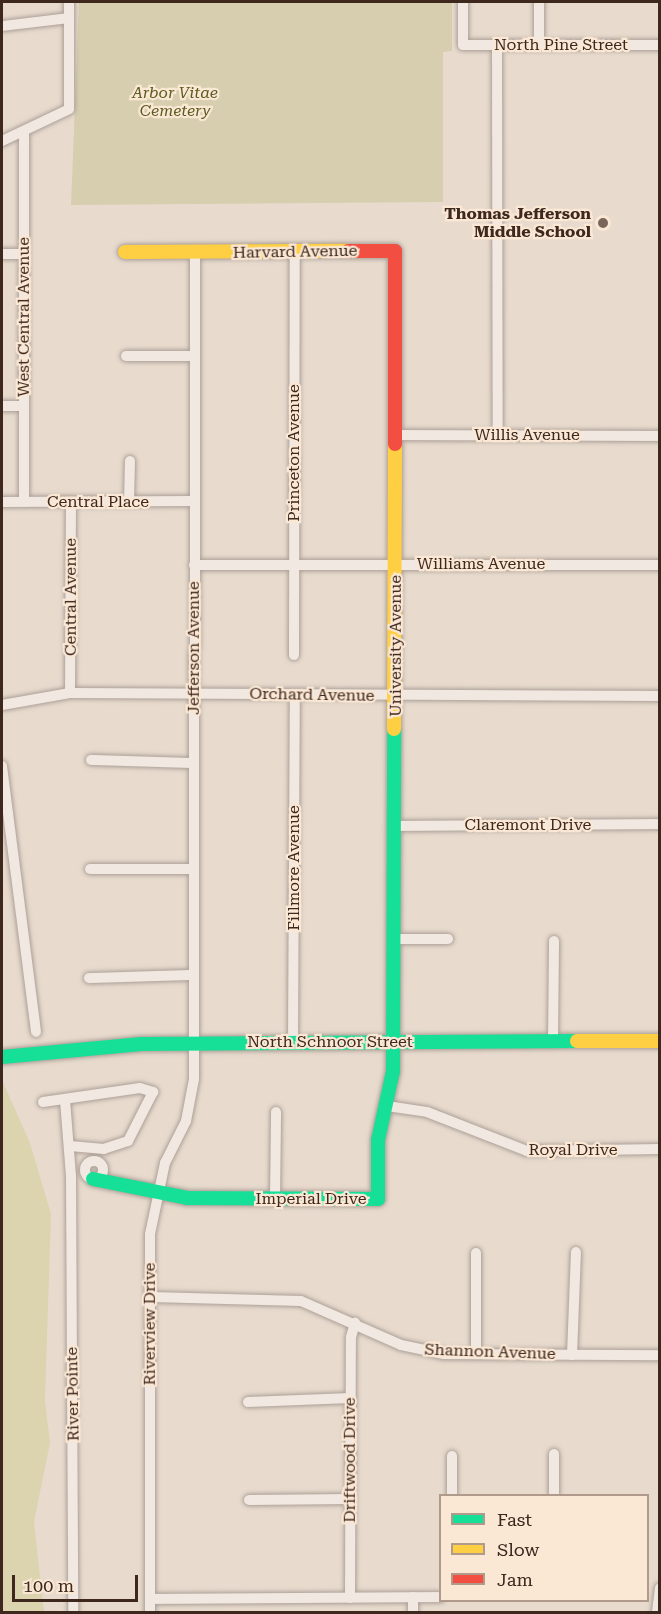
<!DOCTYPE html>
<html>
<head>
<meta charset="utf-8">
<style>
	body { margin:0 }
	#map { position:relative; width:661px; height:1614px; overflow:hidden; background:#e8dbce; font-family:"Roboto Serif",serif }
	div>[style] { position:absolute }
	.green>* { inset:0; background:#dcd4af }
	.cemetery>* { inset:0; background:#d6ceaf }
	.roads { filter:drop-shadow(0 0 2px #ada097) drop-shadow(0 0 2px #ada097) }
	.street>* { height:10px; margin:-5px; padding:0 5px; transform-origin:5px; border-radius:5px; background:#f0e8e1 }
	.street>.ring { margin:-5px; padding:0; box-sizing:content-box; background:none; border:10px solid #f0e8e1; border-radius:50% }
	.fast>* { height:14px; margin:-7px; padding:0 7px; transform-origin:7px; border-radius:7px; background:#16e098 }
	.slow>* { height:14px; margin:-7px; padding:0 7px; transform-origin:7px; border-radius:7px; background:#ffcf43 }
	.jam>* { height:14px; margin:-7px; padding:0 7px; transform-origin:7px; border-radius:7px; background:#f24e42 }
	.dots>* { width:16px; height:16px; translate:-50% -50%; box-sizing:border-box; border:3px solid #fae7d4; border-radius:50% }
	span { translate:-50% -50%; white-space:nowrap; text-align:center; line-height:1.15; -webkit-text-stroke:4.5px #fae7d4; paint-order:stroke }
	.street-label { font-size:16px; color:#3e271d }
	.park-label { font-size:16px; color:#5a5d21; font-style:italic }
	.poi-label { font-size:16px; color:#3e271d; font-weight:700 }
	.right { translate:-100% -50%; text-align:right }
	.frame { position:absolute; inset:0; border:3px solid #3e271d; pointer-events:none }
	.legend { position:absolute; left:439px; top:1494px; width:210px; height:108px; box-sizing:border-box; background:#fae7d4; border:2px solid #af9a8b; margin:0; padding:8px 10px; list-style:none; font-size:18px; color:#3e271d }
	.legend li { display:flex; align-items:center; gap:12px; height:30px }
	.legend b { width:30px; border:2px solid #af9a8b }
	.scale { position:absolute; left:12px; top:1575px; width:126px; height:27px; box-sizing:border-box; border:3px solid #3e271d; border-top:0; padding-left:8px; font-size:18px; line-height:21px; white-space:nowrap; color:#3e271d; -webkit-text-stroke:4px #fae7d4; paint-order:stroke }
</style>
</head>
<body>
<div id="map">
	<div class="green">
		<i style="clip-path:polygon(2px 1080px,30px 1143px,51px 1214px,45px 1400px,50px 1443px,34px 1522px,44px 1612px,2px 1612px)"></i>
	</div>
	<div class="cemetery">
		<i style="clip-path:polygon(79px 2px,452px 2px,452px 51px,443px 52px,443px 202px,71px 205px)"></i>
	</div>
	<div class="roads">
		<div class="street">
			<i style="left:463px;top:2px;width:43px;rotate:90deg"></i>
			<i style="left:463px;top:45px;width:197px"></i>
			<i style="left:539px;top:2px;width:43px;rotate:90deg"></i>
			<i style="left:2px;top:26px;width:67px;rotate:-6.8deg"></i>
			<i style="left:497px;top:46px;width:388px;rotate:89.9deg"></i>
			<i style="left:24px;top:133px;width:369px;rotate:90deg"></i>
			<i style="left:2px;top:141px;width:74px;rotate:-25.5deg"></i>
			<i style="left:69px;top:109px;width:107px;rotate:-90deg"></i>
			<i style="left:2px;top:254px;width:22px"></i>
			<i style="left:126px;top:356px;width:69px"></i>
			<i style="left:2px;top:406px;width:22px"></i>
			<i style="left:395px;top:435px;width:265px;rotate:0.2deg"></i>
			<i style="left:129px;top:501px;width:40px;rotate:-88.6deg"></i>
			<i style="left:2px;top:502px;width:192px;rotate:-0.3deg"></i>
			<i style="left:194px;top:565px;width:466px"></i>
			<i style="left:294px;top:655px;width:403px;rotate:-89.9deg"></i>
			<i style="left:70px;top:693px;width:191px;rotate:-89.7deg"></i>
			<i style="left:2px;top:705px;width:69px;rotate:-10deg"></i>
			<i style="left:70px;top:693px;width:590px;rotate:0.29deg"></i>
			<i style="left:91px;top:760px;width:103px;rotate:1.7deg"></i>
			<i style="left:2px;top:766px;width:268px;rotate:82.7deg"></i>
			<i style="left:396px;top:826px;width:264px;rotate:-0.4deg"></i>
			<i style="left:90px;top:869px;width:103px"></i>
			<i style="left:394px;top:939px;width:54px"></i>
			<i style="left:89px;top:978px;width:104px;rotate:-1.7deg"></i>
			<i style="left:553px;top:1041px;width:100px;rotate:-89.4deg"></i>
			<i style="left:293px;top:1042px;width:348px;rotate:-89.7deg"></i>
			<i style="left:65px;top:1100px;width:76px;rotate:85.5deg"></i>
			<i style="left:71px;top:1176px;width:436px;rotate:89.7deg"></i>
			<i style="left:43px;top:1102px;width:98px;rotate:-8.2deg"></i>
			<i style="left:140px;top:1088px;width:14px;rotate:17deg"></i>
			<i style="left:153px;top:1092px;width:55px;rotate:117deg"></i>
			<i style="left:128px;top:1141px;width:25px;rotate:162deg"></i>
			<i style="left:104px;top:1149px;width:34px;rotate:-175deg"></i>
			<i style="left:387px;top:1106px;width:40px;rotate:8.5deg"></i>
			<i style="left:427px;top:1112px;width:107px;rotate:21.3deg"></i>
			<i style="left:527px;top:1151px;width:133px;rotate:-0.9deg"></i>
			<i class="ring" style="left:85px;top:1161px;width:8px;height:8px"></i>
			<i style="left:275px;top:1199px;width:87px;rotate:-89.3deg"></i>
			<i style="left:476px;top:1253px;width:101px;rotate:90deg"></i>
			<i style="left:151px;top:1297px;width:150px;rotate:1.5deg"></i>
			<i style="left:301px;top:1301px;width:109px;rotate:23.7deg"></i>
			<i style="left:401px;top:1345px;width:44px;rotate:11.8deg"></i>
			<i style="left:444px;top:1354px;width:216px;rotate:0.3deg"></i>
			<i style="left:572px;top:1355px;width:103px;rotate:-87.8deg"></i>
			<i style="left:248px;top:1402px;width:103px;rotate:-2.2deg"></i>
			<i style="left:554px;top:1454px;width:42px;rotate:90deg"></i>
			<i style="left:452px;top:1456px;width:40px;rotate:90deg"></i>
			<i style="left:249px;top:1500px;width:101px;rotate:-0.6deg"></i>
			<i style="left:413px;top:1597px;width:15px;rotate:90deg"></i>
			<i style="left:350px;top:1598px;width:261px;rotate:-89.8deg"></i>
			<i style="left:351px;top:1337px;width:15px;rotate:-74deg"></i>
			<i style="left:150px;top:1599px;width:290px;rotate:-0.4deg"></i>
			<i style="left:150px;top:1612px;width:378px;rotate:-90deg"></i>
			<i style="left:150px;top:1234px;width:73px;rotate:-78.1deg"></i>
			<i style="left:165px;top:1163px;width:47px;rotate:-63.4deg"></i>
			<i style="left:186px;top:1121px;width:43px;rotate:-79.2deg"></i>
			<i style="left:194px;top:1079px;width:826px;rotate:-89.93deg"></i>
			<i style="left:657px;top:1612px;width:24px;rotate:-83deg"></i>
		</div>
		<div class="fast">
			<i style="left:2px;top:1057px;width:140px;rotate:-5.3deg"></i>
			<i style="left:141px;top:1044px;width:436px;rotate:-0.4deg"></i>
			<i style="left:93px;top:1179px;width:96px;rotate:11.4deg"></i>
			<i style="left:187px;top:1198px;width:191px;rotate:0.3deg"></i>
			<i style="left:378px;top:1199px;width:59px;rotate:-90deg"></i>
			<i style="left:378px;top:1140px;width:71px;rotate:-77.7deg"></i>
			<i style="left:393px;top:1071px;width:342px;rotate:-89.8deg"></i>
		</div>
		<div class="slow">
			<i style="left:125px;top:252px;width:223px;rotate:-0.3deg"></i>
			<i style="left:394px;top:729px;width:285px;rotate:-89.8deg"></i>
			<i style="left:577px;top:1041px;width:83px"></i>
		</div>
		<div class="jam">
			<i style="left:348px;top:251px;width:47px"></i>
			<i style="left:395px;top:251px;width:193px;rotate:90deg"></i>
		</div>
	</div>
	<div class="dots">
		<i style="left:603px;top:223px;background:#7a665b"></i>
	</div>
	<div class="street-label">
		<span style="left:561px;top:45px">North Pine Street</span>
		<span style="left:295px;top:252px;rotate:-1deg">Harvard Avenue</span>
		<span style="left:24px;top:317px;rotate:-90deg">West Central Avenue</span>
		<span style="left:527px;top:435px">Willis Avenue</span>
		<span style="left:294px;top:453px;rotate:-90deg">Princeton Avenue</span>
		<span style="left:98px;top:502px">Central Place</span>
		<span style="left:481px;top:564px">Williams Avenue</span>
		<span style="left:71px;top:597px;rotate:-90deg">Central Avenue</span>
		<span style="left:396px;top:646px;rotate:-90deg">University Avenue</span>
		<span style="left:194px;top:648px;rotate:-90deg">Jefferson Avenue</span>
		<span style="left:312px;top:695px;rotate:1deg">Orchard Avenue</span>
		<span style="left:528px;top:825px">Claremont Drive</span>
		<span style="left:294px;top:868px;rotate:-90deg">Fillmore Avenue</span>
		<span style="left:330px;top:1042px">North Schnoor Street</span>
		<span style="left:573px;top:1150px">Royal Drive</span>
		<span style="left:311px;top:1199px">Imperial Drive</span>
		<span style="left:150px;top:1324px;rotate:-90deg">Riverview Drive</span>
		<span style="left:490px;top:1352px;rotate:2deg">Shannon Avenue</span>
		<span style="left:73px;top:1394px;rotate:-91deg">River Pointe</span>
		<span style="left:350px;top:1460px;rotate:-90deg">Driftwood Drive</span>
	</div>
	<div class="park-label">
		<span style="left:175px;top:102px">Arbor Vitae<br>Cemetery</span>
	</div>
	<div class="poi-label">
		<span class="right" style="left:591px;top:223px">Thomas Jefferson<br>Middle School</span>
	</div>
	<div class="frame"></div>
	<ul class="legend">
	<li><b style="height:8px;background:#16e098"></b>Fast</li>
	<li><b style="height:8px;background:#ffcf43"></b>Slow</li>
	<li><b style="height:8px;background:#f24e42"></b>Jam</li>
	</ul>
	<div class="scale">100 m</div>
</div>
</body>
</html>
